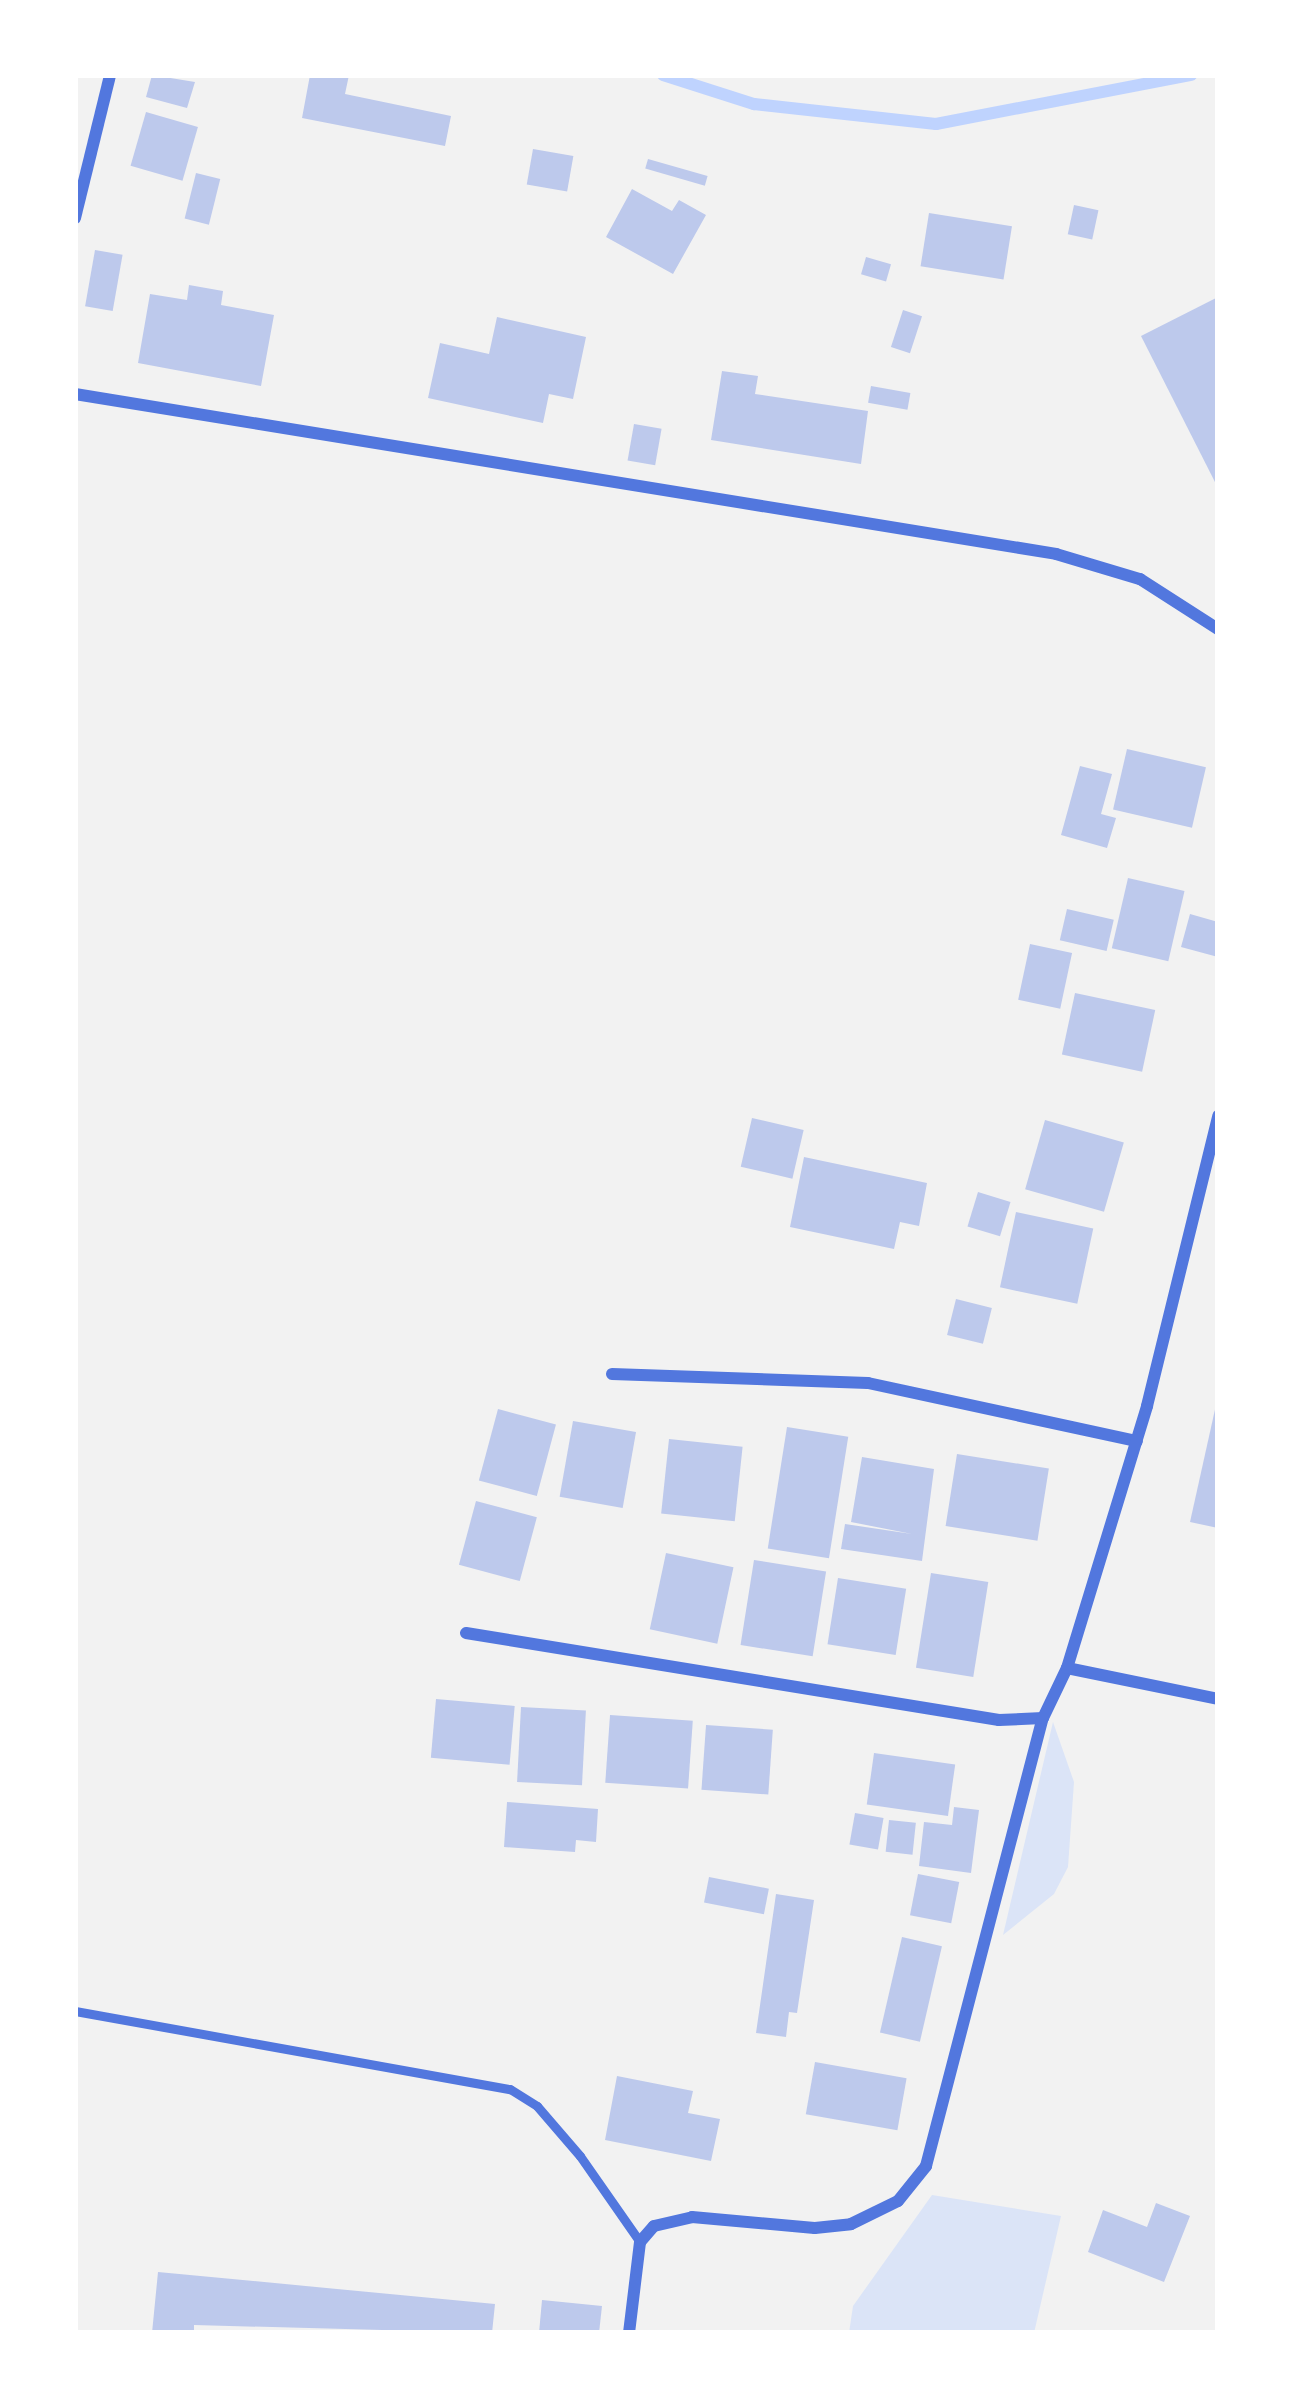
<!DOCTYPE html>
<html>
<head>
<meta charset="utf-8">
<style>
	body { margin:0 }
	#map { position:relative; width:1293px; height:2408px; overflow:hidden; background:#f2f2f2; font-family:"Nunito Sans",sans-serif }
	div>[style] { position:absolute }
	.green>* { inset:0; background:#dbe4f7 }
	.stream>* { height:12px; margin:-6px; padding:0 6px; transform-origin:6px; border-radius:6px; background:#bfd3fe }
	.building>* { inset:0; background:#bdc9ec; transform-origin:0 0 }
	.service>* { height:9px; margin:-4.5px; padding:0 4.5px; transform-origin:4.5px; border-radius:4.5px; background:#5277de }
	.minor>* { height:12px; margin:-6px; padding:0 6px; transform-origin:6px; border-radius:6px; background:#5277de }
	span { translate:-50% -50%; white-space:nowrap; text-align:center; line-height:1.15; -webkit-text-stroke:9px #fff; paint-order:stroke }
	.frame { position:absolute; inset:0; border:78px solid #fff; pointer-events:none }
</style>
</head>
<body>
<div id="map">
	<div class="green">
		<i style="clip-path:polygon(1053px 1722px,1074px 1782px,1068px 1867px,1054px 1894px,1003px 1935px)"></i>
		<i style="clip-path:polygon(932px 2195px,1061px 2216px,1034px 2333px,849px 2333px,853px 2306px)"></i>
	</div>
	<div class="stream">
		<i style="left:663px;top:75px;width:96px;rotate:17.7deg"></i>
		<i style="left:754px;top:104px;width:183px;rotate:6.3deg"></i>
		<i style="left:936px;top:124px;width:260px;rotate:-10.9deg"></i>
	</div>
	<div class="building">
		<i style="clip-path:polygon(152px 75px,195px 82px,187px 108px,146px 97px)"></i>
		<i style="clip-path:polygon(310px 75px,349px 75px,345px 94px,451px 116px,445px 146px,302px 118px)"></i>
		<i style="left:146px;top:112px;width:54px;height:56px;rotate:16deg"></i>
		<i style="left:533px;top:149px;width:41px;height:36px;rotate:10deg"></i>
		<i style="left:648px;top:159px;width:62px;height:10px;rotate:16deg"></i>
		<i style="left:196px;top:173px;width:25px;height:47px;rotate:14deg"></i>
		<i style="clip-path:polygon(632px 189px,672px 211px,679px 200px,706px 215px,673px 274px,606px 237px)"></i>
		<i style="left:1074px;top:205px;width:25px;height:30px;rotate:12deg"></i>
		<i style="left:929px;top:213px;width:84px;height:54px;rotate:9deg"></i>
		<i style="left:95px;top:250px;width:28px;height:57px;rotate:10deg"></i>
		<i style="left:866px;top:257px;width:26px;height:18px;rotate:16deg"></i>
		<i style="clip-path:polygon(189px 285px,223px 291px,221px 305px,274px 315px,261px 386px,138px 363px,150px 294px,187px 300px)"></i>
		<i style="clip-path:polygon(1218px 297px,1218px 488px,1141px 336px)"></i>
		<i style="left:903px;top:310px;width:20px;height:39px;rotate:18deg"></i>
		<i style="clip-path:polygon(497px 317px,586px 337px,573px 399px,549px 394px,543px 423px,428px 398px,440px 343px,489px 354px)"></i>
		<i style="clip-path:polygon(722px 371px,758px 376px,755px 394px,868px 411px,861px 464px,711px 440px)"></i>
		<i style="left:871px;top:386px;width:40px;height:17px;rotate:10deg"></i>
		<i style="left:634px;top:424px;width:28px;height:37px;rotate:10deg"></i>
		<i style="left:1127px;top:749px;width:81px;height:62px;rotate:13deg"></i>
		<i style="clip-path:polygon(1080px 766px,1112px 774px,1101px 814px,1116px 818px,1107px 848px,1061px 835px)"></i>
		<i style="left:1128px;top:878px;width:58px;height:72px;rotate:13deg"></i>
		<i style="left:1067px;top:909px;width:48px;height:32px;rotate:13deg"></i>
		<i style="clip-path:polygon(1190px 914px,1218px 922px,1218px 957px,1181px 947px)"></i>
		<i style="left:1030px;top:944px;width:43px;height:57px;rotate:12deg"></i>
		<i style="left:1075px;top:993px;width:82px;height:63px;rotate:12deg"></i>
		<i style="left:752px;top:1118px;width:53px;height:50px;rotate:13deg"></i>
		<i style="left:1045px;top:1120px;width:82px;height:72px;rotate:16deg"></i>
		<i style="clip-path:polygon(804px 1157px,927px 1183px,919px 1226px,900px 1222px,894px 1249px,790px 1227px)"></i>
		<i style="left:978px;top:1192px;width:34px;height:36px;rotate:17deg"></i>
		<i style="left:1016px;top:1212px;width:79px;height:77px;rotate:12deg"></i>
		<i style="left:956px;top:1299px;width:37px;height:37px;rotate:14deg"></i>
		<i style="clip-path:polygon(1216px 1405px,1218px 1405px,1218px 1528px,1190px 1522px)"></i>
		<i style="left:498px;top:1409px;width:60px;height:74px;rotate:15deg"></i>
		<i style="left:573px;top:1421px;width:64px;height:77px;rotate:10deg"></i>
		<i style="left:787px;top:1427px;width:62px;height:123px;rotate:9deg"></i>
		<i style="left:669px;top:1439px;width:74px;height:75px;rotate:6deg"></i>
		<i style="left:957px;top:1454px;width:93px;height:73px;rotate:9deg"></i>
		<i style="clip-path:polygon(862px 1457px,934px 1469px,922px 1561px,841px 1549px,845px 1524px,912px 1534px,851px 1522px)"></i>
		<i style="left:476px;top:1501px;width:63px;height:66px;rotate:15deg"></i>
		<i style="left:666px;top:1553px;width:69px;height:78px;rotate:12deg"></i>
		<i style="left:754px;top:1560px;width:73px;height:86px;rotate:9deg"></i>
		<i style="left:931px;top:1573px;width:58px;height:96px;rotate:9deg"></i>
		<i style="left:838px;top:1578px;width:69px;height:67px;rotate:9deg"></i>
		<i style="left:436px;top:1699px;width:79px;height:59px;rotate:5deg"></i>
		<i style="left:521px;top:1707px;width:65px;height:75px;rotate:3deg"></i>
		<i style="left:610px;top:1715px;width:83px;height:68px;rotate:4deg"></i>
		<i style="left:706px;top:1725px;width:67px;height:65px;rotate:4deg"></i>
		<i style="left:874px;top:1753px;width:82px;height:52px;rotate:8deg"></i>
		<i style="clip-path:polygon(507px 1802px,598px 1809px,596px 1842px,576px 1840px,575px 1852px,504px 1847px)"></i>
		<i style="clip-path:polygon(954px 1807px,979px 1810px,971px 1873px,919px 1866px,924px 1822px,952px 1825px)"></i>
		<i style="left:855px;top:1813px;width:29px;height:32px;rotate:10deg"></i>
		<i style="left:889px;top:1820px;width:27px;height:32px;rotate:6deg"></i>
		<i style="left:918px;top:1874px;width:42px;height:42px;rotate:11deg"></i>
		<i style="left:709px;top:1877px;width:61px;height:26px;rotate:11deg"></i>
		<i style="clip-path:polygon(776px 1894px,814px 1900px,797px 2013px,789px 2012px,786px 2037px,756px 2033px)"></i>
		<i style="left:902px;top:1937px;width:41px;height:98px;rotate:13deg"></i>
		<i style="left:815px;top:2062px;width:93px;height:53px;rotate:10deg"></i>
		<i style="clip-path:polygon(617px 2076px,693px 2091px,688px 2113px,720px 2119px,711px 2161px,605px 2140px)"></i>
		<i style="clip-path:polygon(1156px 2203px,1190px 2216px,1164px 2282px,1088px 2252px,1103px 2210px,1147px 2227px)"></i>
		<i style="clip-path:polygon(158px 2272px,495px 2304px,492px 2333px,194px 2325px,194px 2333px,152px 2333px)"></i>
		<i style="clip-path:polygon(542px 2300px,602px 2306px,599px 2333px,539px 2333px)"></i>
	</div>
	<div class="service">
		<i style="left:75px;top:2011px;width:442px;rotate:10.2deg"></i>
		<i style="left:510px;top:2089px;width:32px;rotate:32deg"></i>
		<i style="left:537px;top:2106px;width:66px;rotate:49.3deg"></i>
		<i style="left:580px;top:2156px;width:105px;rotate:55.1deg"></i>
	</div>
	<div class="minor">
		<i style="left:75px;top:218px;width:147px;rotate:-76.2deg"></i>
		<i style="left:75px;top:394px;width:994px;rotate:9.26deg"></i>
		<i style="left:1056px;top:554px;width:88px;rotate:16.6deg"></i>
		<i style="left:1140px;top:579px;width:93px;rotate:32.7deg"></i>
		<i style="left:612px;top:1374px;width:256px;rotate:2deg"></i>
		<i style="left:868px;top:1383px;width:275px;rotate:12.2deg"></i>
		<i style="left:466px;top:1633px;width:540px;rotate:9.27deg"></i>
		<i style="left:999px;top:1720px;width:44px;rotate:-2.6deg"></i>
		<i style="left:1067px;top:1668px;width:154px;rotate:11.6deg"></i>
		<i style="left:629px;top:2333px;width:92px;rotate:-83.1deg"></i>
		<i style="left:640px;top:2242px;width:21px;rotate:-49deg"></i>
		<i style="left:654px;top:2226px;width:39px;rotate:-13deg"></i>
		<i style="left:692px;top:2217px;width:123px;rotate:5.1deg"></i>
		<i style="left:815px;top:2228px;width:36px;rotate:-6deg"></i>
		<i style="left:851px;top:2224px;width:52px;rotate:-26.1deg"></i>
		<i style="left:898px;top:2201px;width:45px;rotate:-51.3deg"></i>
		<i style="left:926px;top:2166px;width:463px;rotate:-75.4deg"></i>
		<i style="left:1043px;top:1718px;width:55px;rotate:-64.4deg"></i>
		<i style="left:1067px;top:1668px;width:274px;rotate:-73deg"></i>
		<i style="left:1147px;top:1406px;width:299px;rotate:-76.2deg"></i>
	</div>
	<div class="frame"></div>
</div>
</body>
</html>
